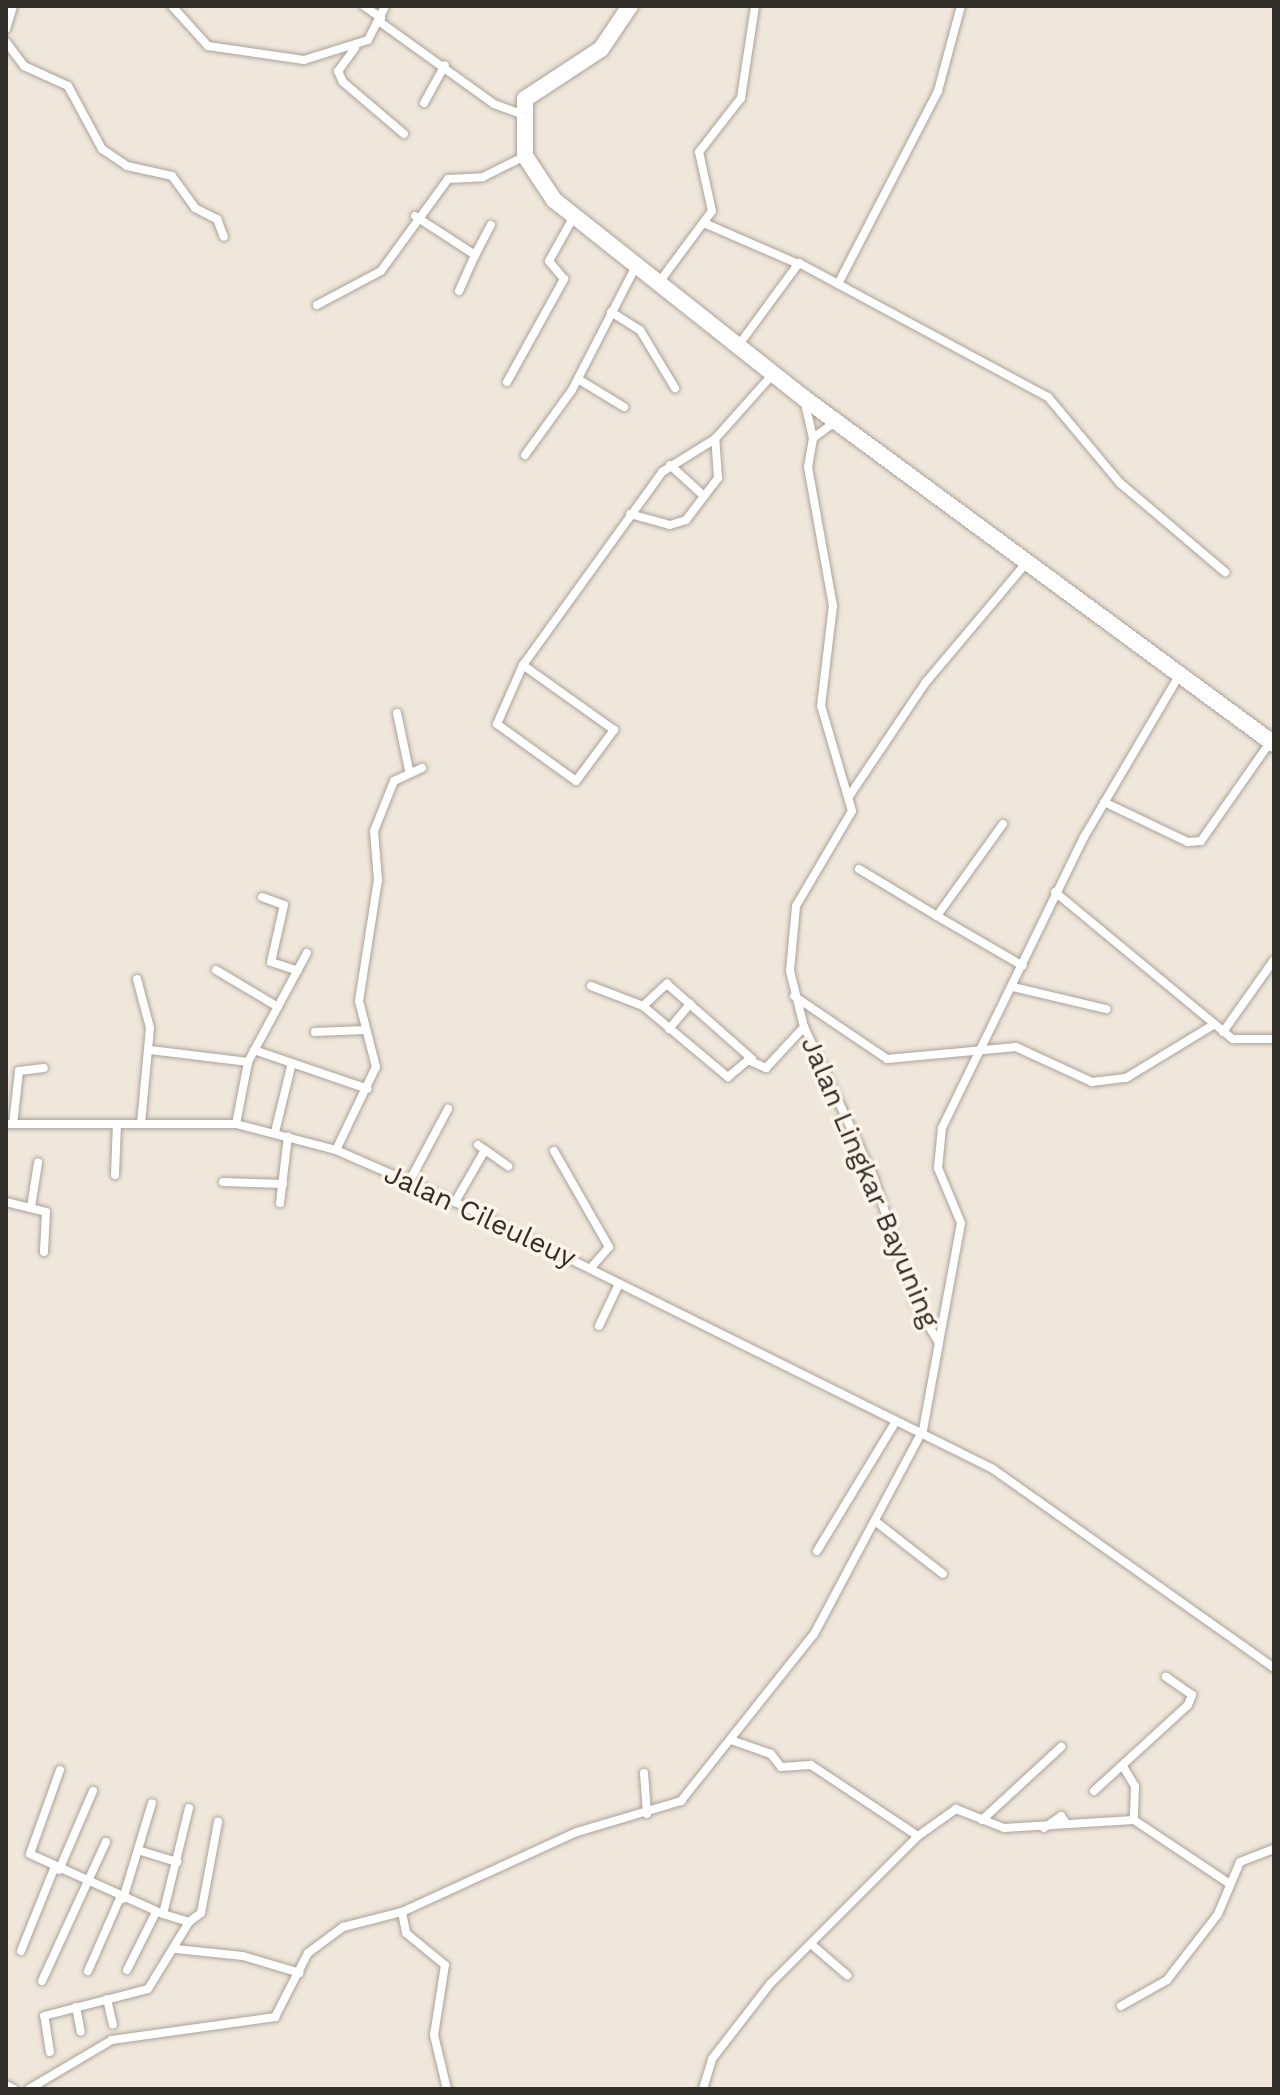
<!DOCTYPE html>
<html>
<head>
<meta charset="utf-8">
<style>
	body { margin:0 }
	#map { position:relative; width:1280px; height:2095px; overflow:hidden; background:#f0e7dc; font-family:"Work Sans",sans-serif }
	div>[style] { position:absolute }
	.roads { filter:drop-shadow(0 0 2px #aba298) drop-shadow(0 0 2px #aba298) }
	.street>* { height:8px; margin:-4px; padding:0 4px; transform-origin:4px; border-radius:4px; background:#fff }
	.highway>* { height:16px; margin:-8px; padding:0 8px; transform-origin:8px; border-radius:8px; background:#fff }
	span { translate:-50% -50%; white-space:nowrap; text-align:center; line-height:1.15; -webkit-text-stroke:7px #fef4e9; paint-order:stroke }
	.street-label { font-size:28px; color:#322f2b }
	.frame { position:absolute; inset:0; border:8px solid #322f2b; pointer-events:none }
</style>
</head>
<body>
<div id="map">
	<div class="roads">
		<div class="street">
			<i style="left:172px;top:6px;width:54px;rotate:48deg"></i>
			<i style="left:208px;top:46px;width:97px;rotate:8.3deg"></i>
			<i style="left:304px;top:60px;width:67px;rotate:-17.4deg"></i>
			<i style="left:368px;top:40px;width:38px;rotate:-63deg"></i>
			<i style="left:364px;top:6px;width:21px;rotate:35deg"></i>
			<i style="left:380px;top:22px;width:140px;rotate:35.7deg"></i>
			<i style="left:494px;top:104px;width:29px;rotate:20deg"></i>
			<i style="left:6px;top:29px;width:24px;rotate:-73deg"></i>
			<i style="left:6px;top:42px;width:30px;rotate:53deg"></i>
			<i style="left:24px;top:66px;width:48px;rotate:24.4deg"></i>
			<i style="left:68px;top:86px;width:72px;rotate:61.6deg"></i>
			<i style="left:102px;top:149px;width:30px;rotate:34deg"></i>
			<i style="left:127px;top:166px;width:46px;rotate:12.5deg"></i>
			<i style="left:172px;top:176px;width:39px;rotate:54deg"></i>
			<i style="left:195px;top:208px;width:25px;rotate:27deg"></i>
			<i style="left:217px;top:219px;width:19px;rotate:69deg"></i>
			<i style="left:355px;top:48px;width:29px;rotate:126deg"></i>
			<i style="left:338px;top:71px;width:12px;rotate:66deg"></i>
			<i style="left:343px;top:82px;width:80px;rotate:40.4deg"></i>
			<i style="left:424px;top:103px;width:43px;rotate:-61.1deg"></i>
			<i style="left:415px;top:216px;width:72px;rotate:33deg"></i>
			<i style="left:475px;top:255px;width:34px;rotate:-62deg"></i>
			<i style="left:704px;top:223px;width:100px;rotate:23.5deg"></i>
			<i style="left:838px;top:284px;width:217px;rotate:-62.6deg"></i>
			<i style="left:938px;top:91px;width:88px;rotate:-74.9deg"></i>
			<i style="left:657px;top:285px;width:92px;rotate:-53.4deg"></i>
			<i style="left:712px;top:211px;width:60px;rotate:-102.4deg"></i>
			<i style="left:699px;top:152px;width:68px;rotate:-52.1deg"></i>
			<i style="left:741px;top:98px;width:93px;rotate:-81.3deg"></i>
			<i style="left:459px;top:291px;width:39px;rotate:-66deg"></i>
			<i style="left:317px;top:305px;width:72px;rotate:-28deg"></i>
			<i style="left:381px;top:271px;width:114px;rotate:-53.9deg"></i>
			<i style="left:448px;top:179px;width:35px;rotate:-3deg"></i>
			<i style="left:483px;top:177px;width:47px;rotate:-26.6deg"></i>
			<i style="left:611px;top:312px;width:34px;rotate:32deg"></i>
			<i style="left:640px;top:330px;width:68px;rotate:58.9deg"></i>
			<i style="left:738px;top:346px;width:103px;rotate:-53.7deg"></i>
			<i style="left:799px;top:263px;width:283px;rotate:28.3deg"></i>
			<i style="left:1048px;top:397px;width:112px;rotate:50.1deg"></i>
			<i style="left:1120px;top:483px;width:138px;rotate:40.3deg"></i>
			<i style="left:578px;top:379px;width:54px;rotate:31.3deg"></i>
			<i style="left:507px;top:382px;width:118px;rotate:-61deg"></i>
			<i style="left:564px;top:279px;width:23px;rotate:-130deg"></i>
			<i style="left:549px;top:261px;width:49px;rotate:-60.8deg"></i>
			<i style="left:813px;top:438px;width:27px;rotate:-36deg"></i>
			<i style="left:525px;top:455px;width:80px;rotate:-54.1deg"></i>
			<i style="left:572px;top:390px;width:137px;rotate:-62.7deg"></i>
			<i style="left:670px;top:465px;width:46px;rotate:42.4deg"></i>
			<i style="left:630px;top:514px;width:41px;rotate:15.4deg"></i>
			<i style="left:670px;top:525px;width:17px;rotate:-17deg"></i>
			<i style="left:686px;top:520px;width:53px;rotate:-52.7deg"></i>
			<i style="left:718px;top:478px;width:39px;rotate:-94deg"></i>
			<i style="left:523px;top:665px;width:64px;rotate:113.8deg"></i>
			<i style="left:497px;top:724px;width:97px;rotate:35.8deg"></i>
			<i style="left:576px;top:781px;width:64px;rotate:-53.3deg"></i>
			<i style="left:614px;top:730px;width:112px;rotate:-144.5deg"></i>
			<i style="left:523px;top:665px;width:238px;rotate:-54.2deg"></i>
			<i style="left:662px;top:472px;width:62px;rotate:-31.9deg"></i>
			<i style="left:715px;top:439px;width:87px;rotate:-48.3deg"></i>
			<i style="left:397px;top:713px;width:58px;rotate:78.1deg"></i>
			<i style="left:850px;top:795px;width:136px;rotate:-56.1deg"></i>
			<i style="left:926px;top:682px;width:157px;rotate:-49.9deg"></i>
			<i style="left:1104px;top:802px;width:93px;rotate:25.5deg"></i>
			<i style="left:1188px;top:842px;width:13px;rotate:-4deg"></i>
			<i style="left:1201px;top:841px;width:122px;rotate:-55deg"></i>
			<i style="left:1003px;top:824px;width:113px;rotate:125.7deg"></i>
			<i style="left:937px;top:916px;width:99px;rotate:30.2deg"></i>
			<i style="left:859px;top:869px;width:91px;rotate:31.1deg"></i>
			<i style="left:1055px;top:892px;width:231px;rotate:39.6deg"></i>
			<i style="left:1233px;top:1039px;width:41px"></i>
			<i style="left:262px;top:897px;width:23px;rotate:20deg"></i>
			<i style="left:284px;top:905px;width:58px;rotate:102.8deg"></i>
			<i style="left:271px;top:962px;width:28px;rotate:18deg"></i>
			<i style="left:216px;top:970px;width:72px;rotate:30.8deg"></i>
			<i style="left:137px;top:979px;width:51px;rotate:75.1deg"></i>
			<i style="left:150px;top:1028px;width:96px;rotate:95.4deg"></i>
			<i style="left:591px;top:986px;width:56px;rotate:21deg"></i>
			<i style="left:643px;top:1006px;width:111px;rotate:39.9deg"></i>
			<i style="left:728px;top:1077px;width:26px;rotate:-40deg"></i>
			<i style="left:748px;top:1060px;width:20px;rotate:24deg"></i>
			<i style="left:766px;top:1068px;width:56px;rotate:-47.2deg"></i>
			<i style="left:1013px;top:987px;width:96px;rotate:13.3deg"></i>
			<i style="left:794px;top:996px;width:112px;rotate:34.1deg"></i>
			<i style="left:887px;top:1059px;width:130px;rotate:-5.3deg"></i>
			<i style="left:1016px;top:1047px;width:84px;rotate:24.7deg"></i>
			<i style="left:1092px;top:1082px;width:34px;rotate:-7deg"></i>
			<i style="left:1126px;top:1078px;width:102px;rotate:-31.3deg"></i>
			<i style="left:643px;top:1006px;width:33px;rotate:-43deg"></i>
			<i style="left:667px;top:984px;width:113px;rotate:41.4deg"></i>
			<i style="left:669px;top:1029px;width:33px;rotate:-50deg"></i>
			<i style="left:315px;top:1032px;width:51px;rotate:-2.2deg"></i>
			<i style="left:1223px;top:1032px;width:88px;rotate:-54.7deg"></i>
			<i style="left:150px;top:1050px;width:99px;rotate:7deg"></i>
			<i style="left:254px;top:1050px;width:120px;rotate:18.9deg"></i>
			<i style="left:6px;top:1124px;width:230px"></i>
			<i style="left:236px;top:1124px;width:103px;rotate:14.6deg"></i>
			<i style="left:336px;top:1150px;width:130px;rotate:23.6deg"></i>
			<i style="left:455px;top:1202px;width:601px;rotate:26.39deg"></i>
			<i style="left:993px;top:1469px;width:344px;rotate:35.3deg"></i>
			<i style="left:13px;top:1124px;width:53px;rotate:-83.5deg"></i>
			<i style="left:19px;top:1071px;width:25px;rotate:-7deg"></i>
			<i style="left:236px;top:1124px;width:63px;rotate:-79deg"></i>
			<i style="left:248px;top:1062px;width:124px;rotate:-61.6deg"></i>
			<i style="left:275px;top:1132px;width:71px;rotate:-76.2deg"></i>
			<i style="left:478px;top:1145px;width:37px;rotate:35deg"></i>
			<i style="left:336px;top:1150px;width:92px;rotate:-64.3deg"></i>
			<i style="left:376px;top:1067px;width:68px;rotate:-104.4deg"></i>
			<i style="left:359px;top:1001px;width:122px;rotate:-81.1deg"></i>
			<i style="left:378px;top:880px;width:49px;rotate:-94.7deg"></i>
			<i style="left:374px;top:831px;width:54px;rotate:-68.2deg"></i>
			<i style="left:394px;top:781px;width:31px;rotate:-25deg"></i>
			<i style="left:554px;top:1151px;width:111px;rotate:60.2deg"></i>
			<i style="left:609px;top:1247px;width:28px;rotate:131deg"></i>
			<i style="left:115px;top:1175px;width:51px;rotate:-87.8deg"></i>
			<i style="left:223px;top:1182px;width:60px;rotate:1.9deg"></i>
			<i style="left:409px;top:1182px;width:83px;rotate:-61.9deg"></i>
			<i style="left:6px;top:1202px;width:41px;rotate:14deg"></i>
			<i style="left:46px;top:1212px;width:40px;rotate:92.9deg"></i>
			<i style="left:455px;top:1202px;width:60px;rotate:-60deg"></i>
			<i style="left:280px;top:1203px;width:67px;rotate:-83.2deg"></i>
			<i style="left:31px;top:1207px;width:45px;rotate:-81deg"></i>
			<i style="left:599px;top:1326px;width:44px;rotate:-64.6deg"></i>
			<i style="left:939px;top:1342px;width:121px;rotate:-79.5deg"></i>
			<i style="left:961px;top:1223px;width:60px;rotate:-112.7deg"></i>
			<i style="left:938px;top:1168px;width:40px;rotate:-84.3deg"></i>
			<i style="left:942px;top:1128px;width:324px;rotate:-64deg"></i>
			<i style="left:1084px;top:837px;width:189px;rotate:-59.5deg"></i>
			<i style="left:875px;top:1521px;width:86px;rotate:37.9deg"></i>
			<i style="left:817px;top:1551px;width:152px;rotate:-58.7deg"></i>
			<i style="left:731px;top:1740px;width:42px;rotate:19.3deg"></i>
			<i style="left:771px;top:1754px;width:16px;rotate:52deg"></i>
			<i style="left:781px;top:1767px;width:30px;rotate:-4deg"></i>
			<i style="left:811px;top:1765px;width:128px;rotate:33.6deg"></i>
			<i style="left:1124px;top:1768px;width:21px;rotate:59deg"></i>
			<i style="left:1135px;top:1786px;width:34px;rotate:92deg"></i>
			<i style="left:60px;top:1770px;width:89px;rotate:109.7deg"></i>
			<i style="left:30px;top:1854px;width:146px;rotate:24.3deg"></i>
			<i style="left:163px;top:1914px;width:27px;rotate:17deg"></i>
			<i style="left:189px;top:1922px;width:15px;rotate:-37deg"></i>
			<i style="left:201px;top:1913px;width:93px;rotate:-79.4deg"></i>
			<i style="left:644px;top:1773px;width:41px;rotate:85.8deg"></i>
			<i style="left:1094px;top:1791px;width:127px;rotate:-42.5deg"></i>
			<i style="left:1188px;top:1705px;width:11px;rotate:-68deg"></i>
			<i style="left:1192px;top:1695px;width:32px;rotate:-145deg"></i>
			<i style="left:982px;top:1820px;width:108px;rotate:-42.7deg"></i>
			<i style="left:1044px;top:1828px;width:21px;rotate:-35deg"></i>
			<i style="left:1061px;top:1816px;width:9px;rotate:54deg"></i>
			<i style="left:141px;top:1851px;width:38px;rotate:17deg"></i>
			<i style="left:59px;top:1870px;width:86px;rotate:-66.7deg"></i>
			<i style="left:123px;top:1899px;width:100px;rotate:-73.2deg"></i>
			<i style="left:402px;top:1912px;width:21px;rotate:79deg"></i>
			<i style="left:406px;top:1933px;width:50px;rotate:39.4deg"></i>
			<i style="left:445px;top:1965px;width:71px;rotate:98.9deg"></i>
			<i style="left:434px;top:2035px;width:56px;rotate:76.5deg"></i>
			<i style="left:163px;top:1914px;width:109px;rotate:-76.2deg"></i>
			<i style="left:811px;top:1944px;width:48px;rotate:40.7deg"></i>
			<i style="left:176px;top:1949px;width:67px;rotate:6deg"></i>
			<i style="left:243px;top:1956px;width:59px;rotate:16.6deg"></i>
			<i style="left:21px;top:1951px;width:88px;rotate:-68.1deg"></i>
			<i style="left:127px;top:1970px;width:65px;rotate:-63.4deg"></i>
			<i style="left:88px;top:1971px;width:80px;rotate:-66.3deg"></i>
			<i style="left:42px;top:1981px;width:153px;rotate:-65.3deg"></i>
			<i style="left:107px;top:1999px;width:26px;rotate:77deg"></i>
			<i style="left:1121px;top:2006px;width:53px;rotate:-29.5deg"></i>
			<i style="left:1167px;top:1980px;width:83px;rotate:-52.3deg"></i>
			<i style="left:1218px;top:1914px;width:56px;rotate:-67.1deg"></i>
			<i style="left:1240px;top:1862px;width:36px;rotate:-21deg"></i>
			<i style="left:76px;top:2007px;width:25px;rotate:79deg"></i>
			<i style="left:50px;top:2052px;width:36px;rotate:-99deg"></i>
			<i style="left:44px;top:2016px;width:107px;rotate:-14.6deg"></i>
			<i style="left:148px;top:1989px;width:79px;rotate:-58.5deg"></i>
			<i style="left:6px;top:2085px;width:9px;rotate:27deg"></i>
			<i style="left:29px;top:2089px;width:96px;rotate:-30.6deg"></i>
			<i style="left:112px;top:2040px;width:165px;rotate:-8deg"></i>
			<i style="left:275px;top:2017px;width:72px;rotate:-62.7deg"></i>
			<i style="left:308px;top:1953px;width:44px;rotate:-36.6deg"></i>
			<i style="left:343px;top:1927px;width:61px;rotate:-14.3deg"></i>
			<i style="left:402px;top:1912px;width:192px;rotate:-24.6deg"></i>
			<i style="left:577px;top:1832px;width:109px;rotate:-16.6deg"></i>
			<i style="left:681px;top:1801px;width:213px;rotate:-51.5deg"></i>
			<i style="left:814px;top:1634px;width:231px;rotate:-61.9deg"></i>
			<i style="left:923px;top:1430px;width:88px;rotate:-79.6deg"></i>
			<i style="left:939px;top:1343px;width:44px;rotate:-121.2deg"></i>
			<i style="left:916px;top:1305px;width:136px;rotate:-108.4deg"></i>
			<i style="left:873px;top:1176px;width:164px;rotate:-114.8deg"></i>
			<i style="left:804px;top:1027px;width:58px;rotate:-104deg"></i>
			<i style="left:790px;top:971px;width:65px;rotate:-84.7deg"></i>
			<i style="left:796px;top:906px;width:110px;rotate:-59.5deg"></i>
			<i style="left:852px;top:811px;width:109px;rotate:-106.4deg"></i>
			<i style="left:821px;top:706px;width:101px;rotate:-83.2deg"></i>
			<i style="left:833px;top:606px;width:141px;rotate:-100.2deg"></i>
			<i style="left:808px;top:467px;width:29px;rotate:-80deg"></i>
			<i style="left:813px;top:438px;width:39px;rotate:-103deg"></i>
			<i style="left:703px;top:2089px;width:31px;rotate:-73deg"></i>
			<i style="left:712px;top:2059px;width:95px;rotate:-52.3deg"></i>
			<i style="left:770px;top:1984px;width:209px;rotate:-45deg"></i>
			<i style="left:918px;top:1836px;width:47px;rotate:-35.4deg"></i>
			<i style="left:956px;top:1809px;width:52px;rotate:21.6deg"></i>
			<i style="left:1004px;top:1828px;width:130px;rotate:-3.5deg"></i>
			<i style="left:1134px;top:1820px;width:115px;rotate:33.7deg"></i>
		</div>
		<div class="highway">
			<i style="left:630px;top:6px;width:52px;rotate:124deg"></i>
			<i style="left:601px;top:49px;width:91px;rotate:146.7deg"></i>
			<i style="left:525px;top:99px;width:57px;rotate:90deg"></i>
			<i style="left:525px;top:156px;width:53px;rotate:56.6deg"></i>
			<i style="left:554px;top:200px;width:319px;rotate:38.4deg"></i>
			<i style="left:804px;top:398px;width:584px;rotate:36.36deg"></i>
		</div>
	</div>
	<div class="street-label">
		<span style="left:870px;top:1182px;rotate:67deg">Jalan Lingkar Bayuning</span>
		<span style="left:480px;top:1216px;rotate:25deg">Jalan Cileuleuy</span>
	</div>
	<div class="frame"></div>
</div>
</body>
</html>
